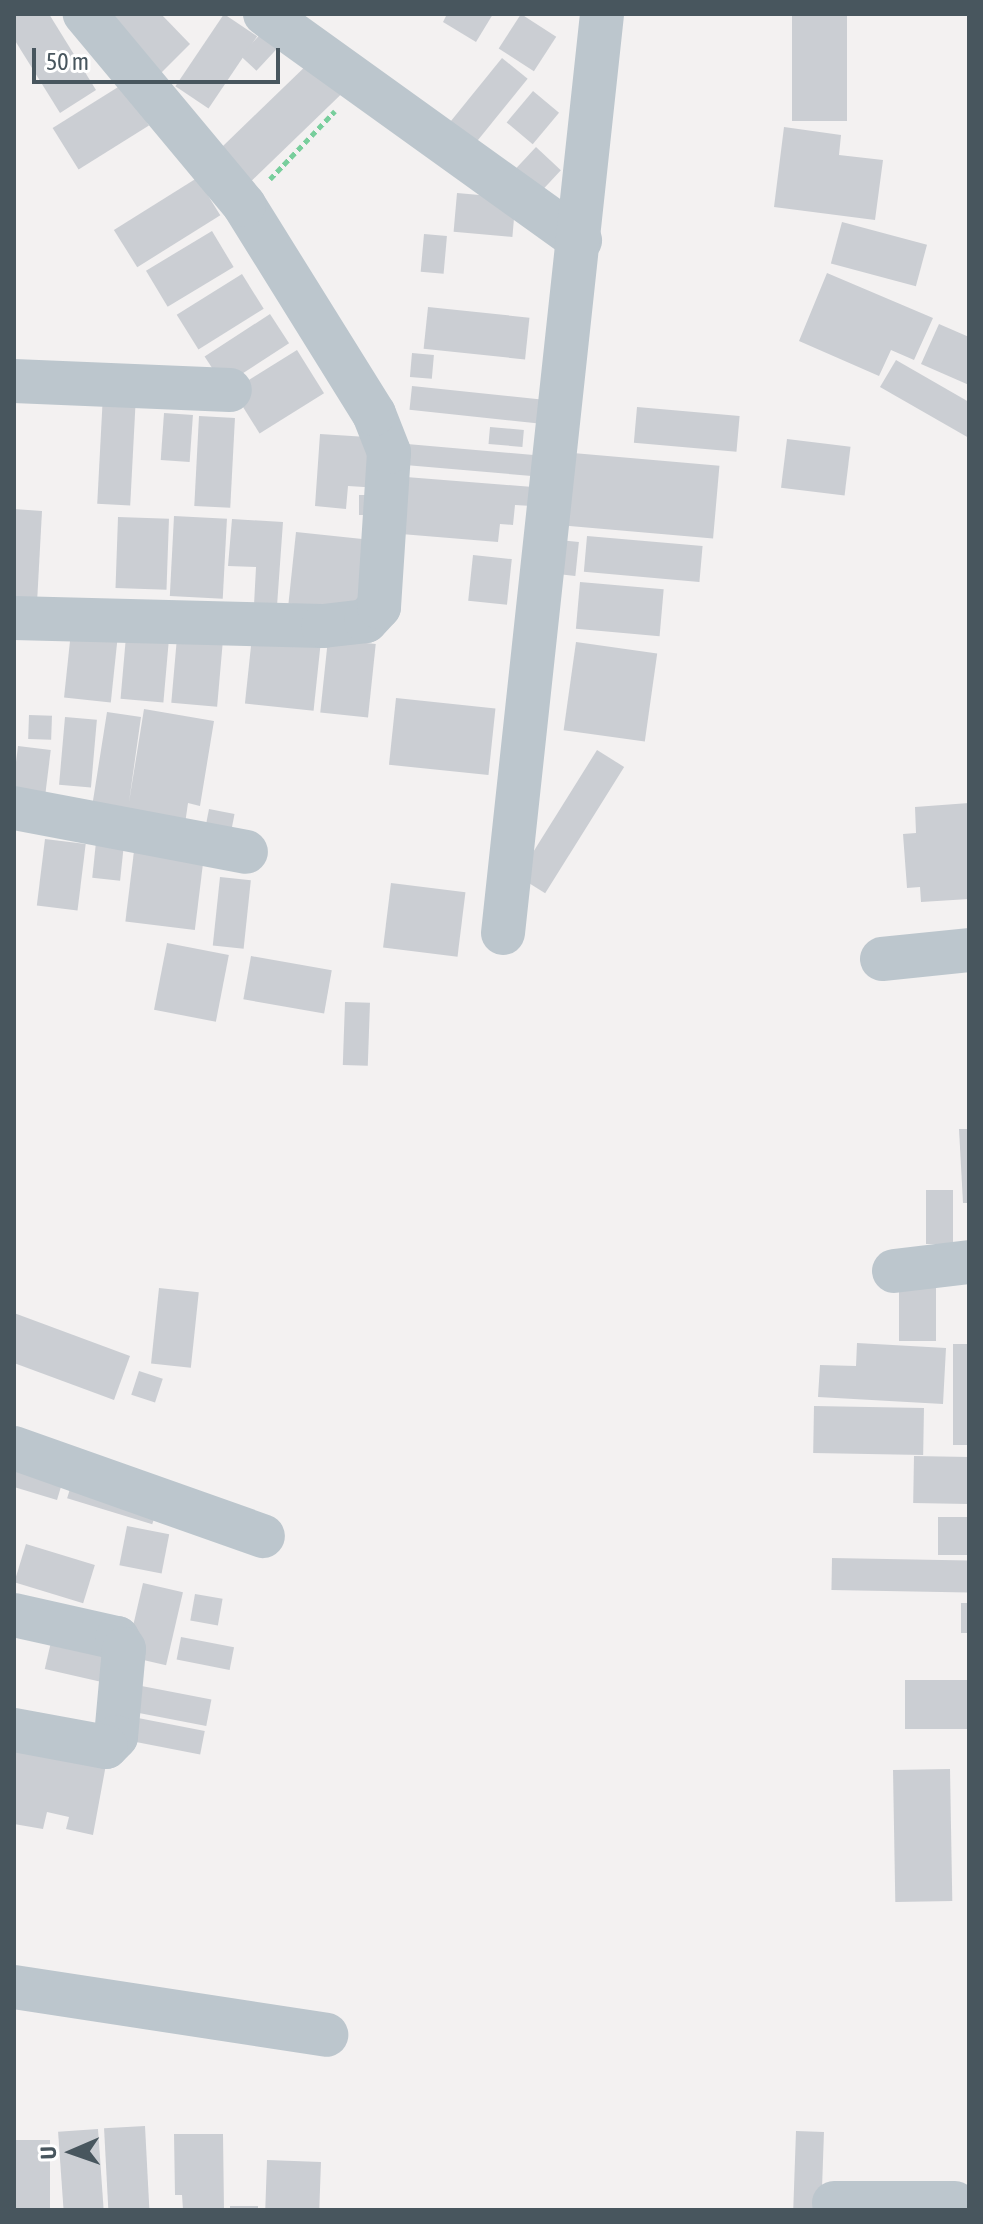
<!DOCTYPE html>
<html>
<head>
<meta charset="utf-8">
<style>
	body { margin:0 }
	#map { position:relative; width:983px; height:2224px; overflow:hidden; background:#f3f1f1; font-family:"Asap Condensed",sans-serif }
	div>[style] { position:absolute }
	.building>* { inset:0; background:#cbced3; transform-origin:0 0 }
	.path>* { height:5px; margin-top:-2.5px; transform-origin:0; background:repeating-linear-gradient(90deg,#78ce9c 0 6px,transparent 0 10px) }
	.minor>* { height:44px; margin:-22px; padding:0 22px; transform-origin:22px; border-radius:22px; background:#bcc6cd }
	span { translate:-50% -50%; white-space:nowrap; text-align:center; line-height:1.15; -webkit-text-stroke:7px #fff; paint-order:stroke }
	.frame { position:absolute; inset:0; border:16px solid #48565e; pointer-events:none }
	.north { position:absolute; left:32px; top:2112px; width:80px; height:80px; -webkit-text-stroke:6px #fff; paint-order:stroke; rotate:268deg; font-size:22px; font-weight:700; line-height:32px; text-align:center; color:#48565e }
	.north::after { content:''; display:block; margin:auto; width:28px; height:36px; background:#48565e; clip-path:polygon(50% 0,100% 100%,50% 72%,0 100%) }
	.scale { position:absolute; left:32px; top:48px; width:248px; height:36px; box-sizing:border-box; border:4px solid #48565e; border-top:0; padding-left:10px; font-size:24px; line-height:28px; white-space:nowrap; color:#48565e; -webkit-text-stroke:6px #fff; paint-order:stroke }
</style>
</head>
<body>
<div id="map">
	<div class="building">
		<i style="clip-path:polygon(14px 14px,49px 14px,96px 90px,60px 113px,14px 39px)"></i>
		<i style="clip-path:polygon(97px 14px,161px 14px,190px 44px,157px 77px)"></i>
		<i style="left:224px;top:14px;width:40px;height:87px;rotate:34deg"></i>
		<i style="clip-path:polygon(447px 14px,493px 14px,476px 42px,443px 22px)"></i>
		<i style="left:521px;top:14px;width:42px;height:41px;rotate:33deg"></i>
		<i style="left:792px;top:14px;width:55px;height:107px"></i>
		<i style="left:269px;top:25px;width:22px;height:42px;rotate:43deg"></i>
		<i style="left:502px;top:58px;width:33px;height:84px;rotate:39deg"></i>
		<i style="left:313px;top:59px;width:45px;height:133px;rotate:46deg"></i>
		<i style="left:123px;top:84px;width:49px;height:83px;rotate:58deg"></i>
		<i style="left:533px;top:91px;width:34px;height:41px;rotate:40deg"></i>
		<i style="clip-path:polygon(784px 127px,841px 135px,839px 155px,883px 160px,875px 220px,774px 207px)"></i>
		<i style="left:536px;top:147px;width:34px;height:42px;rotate:43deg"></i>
		<i style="left:197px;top:178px;width:44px;height:98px;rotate:58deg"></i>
		<i style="left:457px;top:193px;width:59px;height:39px;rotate:5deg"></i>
		<i style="left:842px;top:222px;width:88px;height:43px;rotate:15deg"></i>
		<i style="left:212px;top:231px;width:42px;height:77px;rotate:59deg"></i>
		<i style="left:424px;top:234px;width:23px;height:38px;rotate:5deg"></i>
		<i style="clip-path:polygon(827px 273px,933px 318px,914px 360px,891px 350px,879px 376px,799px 341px)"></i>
		<i style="left:242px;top:274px;width:41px;height:77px;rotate:58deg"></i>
		<i style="left:428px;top:307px;width:102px;height:42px;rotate:6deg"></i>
		<i style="left:270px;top:314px;width:35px;height:78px;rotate:57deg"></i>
		<i style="clip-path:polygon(939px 324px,969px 337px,969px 385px,921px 364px)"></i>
		<i style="left:297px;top:350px;width:51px;height:76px;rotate:58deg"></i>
		<i style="left:412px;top:353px;width:22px;height:24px;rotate:5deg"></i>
		<i style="clip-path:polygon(896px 360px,969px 402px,969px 438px,880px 387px)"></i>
		<i style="left:412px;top:386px;width:130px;height:24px;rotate:6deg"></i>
		<i style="left:103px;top:394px;width:33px;height:110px;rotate:3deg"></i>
		<i style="left:637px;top:407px;width:103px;height:36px;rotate:5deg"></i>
		<i style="left:164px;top:413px;width:29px;height:47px;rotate:4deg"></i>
		<i style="left:199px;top:416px;width:36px;height:90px;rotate:3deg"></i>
		<i style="left:490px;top:427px;width:34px;height:17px;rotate:5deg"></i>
		<i style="clip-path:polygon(320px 434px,383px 438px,380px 488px,348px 486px,346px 509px,315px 506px)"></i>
		<i style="left:787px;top:439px;width:64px;height:49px;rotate:7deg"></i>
		<i style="left:407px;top:444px;width:130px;height:21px;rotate:5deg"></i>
		<i style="left:573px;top:453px;width:147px;height:73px;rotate:5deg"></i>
		<i style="clip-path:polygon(406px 477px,533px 487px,532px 506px,515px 505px,513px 525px,500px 524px,498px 542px,401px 534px)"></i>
		<i style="left:359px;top:495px;width:23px;height:20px"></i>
		<i style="clip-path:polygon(14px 509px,42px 511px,37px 603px,14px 601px)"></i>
		<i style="left:174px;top:516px;width:53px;height:80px;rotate:3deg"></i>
		<i style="left:118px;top:517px;width:51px;height:71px;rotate:2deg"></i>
		<i style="clip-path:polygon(232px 519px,283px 522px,277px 606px,254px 605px,256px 567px,228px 566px)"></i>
		<i style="left:296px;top:532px;width:81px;height:72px;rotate:6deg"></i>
		<i style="left:587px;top:536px;width:116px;height:36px;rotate:5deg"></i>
		<i style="left:559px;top:540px;width:20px;height:34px;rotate:6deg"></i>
		<i style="left:473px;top:555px;width:39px;height:46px;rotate:6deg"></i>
		<i style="left:580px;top:582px;width:84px;height:47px;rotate:5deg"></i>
		<i style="left:72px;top:622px;width:47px;height:76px;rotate:6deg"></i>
		<i style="left:127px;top:625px;width:43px;height:74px;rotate:5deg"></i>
		<i style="left:178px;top:626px;width:46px;height:77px;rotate:5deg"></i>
		<i style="left:253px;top:627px;width:69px;height:77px;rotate:6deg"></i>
		<i style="left:328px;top:639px;width:48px;height:74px;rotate:6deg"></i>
		<i style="left:576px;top:642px;width:82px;height:89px;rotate:8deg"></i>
		<i style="left:396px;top:698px;width:100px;height:67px;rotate:6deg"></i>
		<i style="clip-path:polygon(144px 709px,214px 721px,200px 806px,188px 803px,184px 831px,92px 807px,107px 712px,141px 717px,129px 802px)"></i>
		<i style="left:29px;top:715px;width:23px;height:24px;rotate:2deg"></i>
		<i style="left:65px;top:717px;width:32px;height:68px;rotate:5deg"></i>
		<i style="left:18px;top:746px;width:33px;height:52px;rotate:7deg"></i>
		<i style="left:597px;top:750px;width:32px;height:149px;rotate:32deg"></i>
		<i style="clip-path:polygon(969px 803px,969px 899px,921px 902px,920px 887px,907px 888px,903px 834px,916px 833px,915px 807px)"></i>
		<i style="left:209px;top:809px;width:26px;height:30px;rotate:11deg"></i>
		<i style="left:45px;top:839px;width:41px;height:67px;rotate:7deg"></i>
		<i style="left:96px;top:842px;width:28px;height:36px;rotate:6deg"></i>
		<i style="left:135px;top:843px;width:70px;height:79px;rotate:7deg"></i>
		<i style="left:220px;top:877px;width:31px;height:69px;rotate:6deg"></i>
		<i style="left:391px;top:883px;width:75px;height:65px;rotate:7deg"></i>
		<i style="left:167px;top:943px;width:63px;height:68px;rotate:11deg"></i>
		<i style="left:251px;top:956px;width:82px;height:44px;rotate:10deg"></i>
		<i style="left:345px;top:1002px;width:25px;height:63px;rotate:2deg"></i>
		<i style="clip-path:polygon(959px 1129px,969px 1129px,969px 1203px,963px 1203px)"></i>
		<i style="left:926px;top:1190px;width:27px;height:54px"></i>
		<i style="left:899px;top:1285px;width:37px;height:56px"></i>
		<i style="left:159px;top:1288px;width:40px;height:76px;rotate:6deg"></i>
		<i style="clip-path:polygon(14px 1313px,130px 1356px,114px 1400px,14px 1363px)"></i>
		<i style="clip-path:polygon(857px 1343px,946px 1348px,943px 1404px,818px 1397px,820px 1365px,856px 1366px)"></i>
		<i style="left:953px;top:1344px;width:16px;height:101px"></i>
		<i style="left:139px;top:1371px;width:25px;height:25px;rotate:18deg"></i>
		<i style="left:814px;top:1406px;width:110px;height:47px;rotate:1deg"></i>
		<i style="clip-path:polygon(14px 1454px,66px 1470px,57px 1500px,14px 1487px)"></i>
		<i style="left:914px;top:1456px;width:55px;height:47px;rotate:1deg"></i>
		<i style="left:73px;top:1479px;width:89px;height:20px;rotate:17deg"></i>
		<i style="left:938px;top:1517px;width:31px;height:38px"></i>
		<i style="left:127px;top:1526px;width:43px;height:40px;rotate:11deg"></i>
		<i style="left:26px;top:1544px;width:72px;height:40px;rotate:17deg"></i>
		<i style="left:832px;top:1558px;width:137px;height:32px;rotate:1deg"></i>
		<i style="left:143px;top:1583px;width:41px;height:75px;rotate:13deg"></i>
		<i style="left:195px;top:1594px;width:28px;height:27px;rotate:10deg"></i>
		<i style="left:961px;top:1603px;width:8px;height:30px"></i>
		<i style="left:54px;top:1629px;width:63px;height:41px;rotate:13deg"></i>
		<i style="left:181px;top:1637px;width:54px;height:23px;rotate:11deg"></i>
		<i style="left:969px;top:1680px;width:49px;height:64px;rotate:90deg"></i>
		<i style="left:126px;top:1683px;width:87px;height:27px;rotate:11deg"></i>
		<i style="left:138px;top:1718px;width:68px;height:24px;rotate:11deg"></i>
		<i style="clip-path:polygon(14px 1741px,107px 1759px,93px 1835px,66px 1829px,69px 1817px,47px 1812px,43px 1829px,14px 1824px)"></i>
		<i style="left:950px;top:1769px;width:132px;height:57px;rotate:89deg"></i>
		<i style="left:145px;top:2126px;width:84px;height:41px;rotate:87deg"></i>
		<i style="left:98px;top:2129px;width:81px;height:40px;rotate:86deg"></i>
		<i style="left:796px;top:2131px;width:28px;height:79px;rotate:2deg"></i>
		<i style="clip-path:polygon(174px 2134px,223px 2134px,224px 2210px,183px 2210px,182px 2195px,175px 2195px)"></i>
		<i style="left:14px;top:2140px;width:36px;height:70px"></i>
		<i style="left:267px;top:2160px;width:54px;height:50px;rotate:2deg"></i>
		<i style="left:230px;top:2206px;width:28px;height:4px"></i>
	</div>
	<div class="path">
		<i style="left:270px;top:179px;width:94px;rotate:-46.3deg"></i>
	</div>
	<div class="minor">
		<i style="left:265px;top:14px;width:388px;rotate:35.7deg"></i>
		<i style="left:14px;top:381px;width:216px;rotate:2.4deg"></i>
		<i style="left:14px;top:618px;width:309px;rotate:1.5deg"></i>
		<i style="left:323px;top:626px;width:43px;rotate:-6.6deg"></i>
		<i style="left:366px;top:621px;width:19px;rotate:-47deg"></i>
		<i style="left:379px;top:607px;width:155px;rotate:-86.3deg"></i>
		<i style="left:389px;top:452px;width:41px;rotate:-111.5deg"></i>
		<i style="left:374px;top:414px;width:246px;rotate:-121.9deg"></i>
		<i style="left:244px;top:205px;width:249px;rotate:-129.8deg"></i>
		<i style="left:14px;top:808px;width:236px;rotate:10.7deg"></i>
		<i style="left:503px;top:933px;width:924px;rotate:-83.85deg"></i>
		<i style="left:882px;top:959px;width:87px;rotate:-5.9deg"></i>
		<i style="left:894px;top:1271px;width:76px;rotate:-6.8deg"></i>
		<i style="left:14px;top:1448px;width:264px;rotate:19.5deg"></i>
		<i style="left:14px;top:1615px;width:106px;rotate:12.6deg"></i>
		<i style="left:117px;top:1638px;width:13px;rotate:58deg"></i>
		<i style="left:124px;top:1649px;width:88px;rotate:95.2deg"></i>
		<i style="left:116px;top:1737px;width:14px;rotate:135deg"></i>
		<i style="left:106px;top:1747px;width:94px;rotate:-169.5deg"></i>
		<i style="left:14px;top:1987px;width:316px;rotate:8.7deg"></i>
		<i style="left:834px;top:2203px;width:121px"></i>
	</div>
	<div class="frame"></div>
	<div class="north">U</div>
	<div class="scale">50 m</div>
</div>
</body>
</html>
